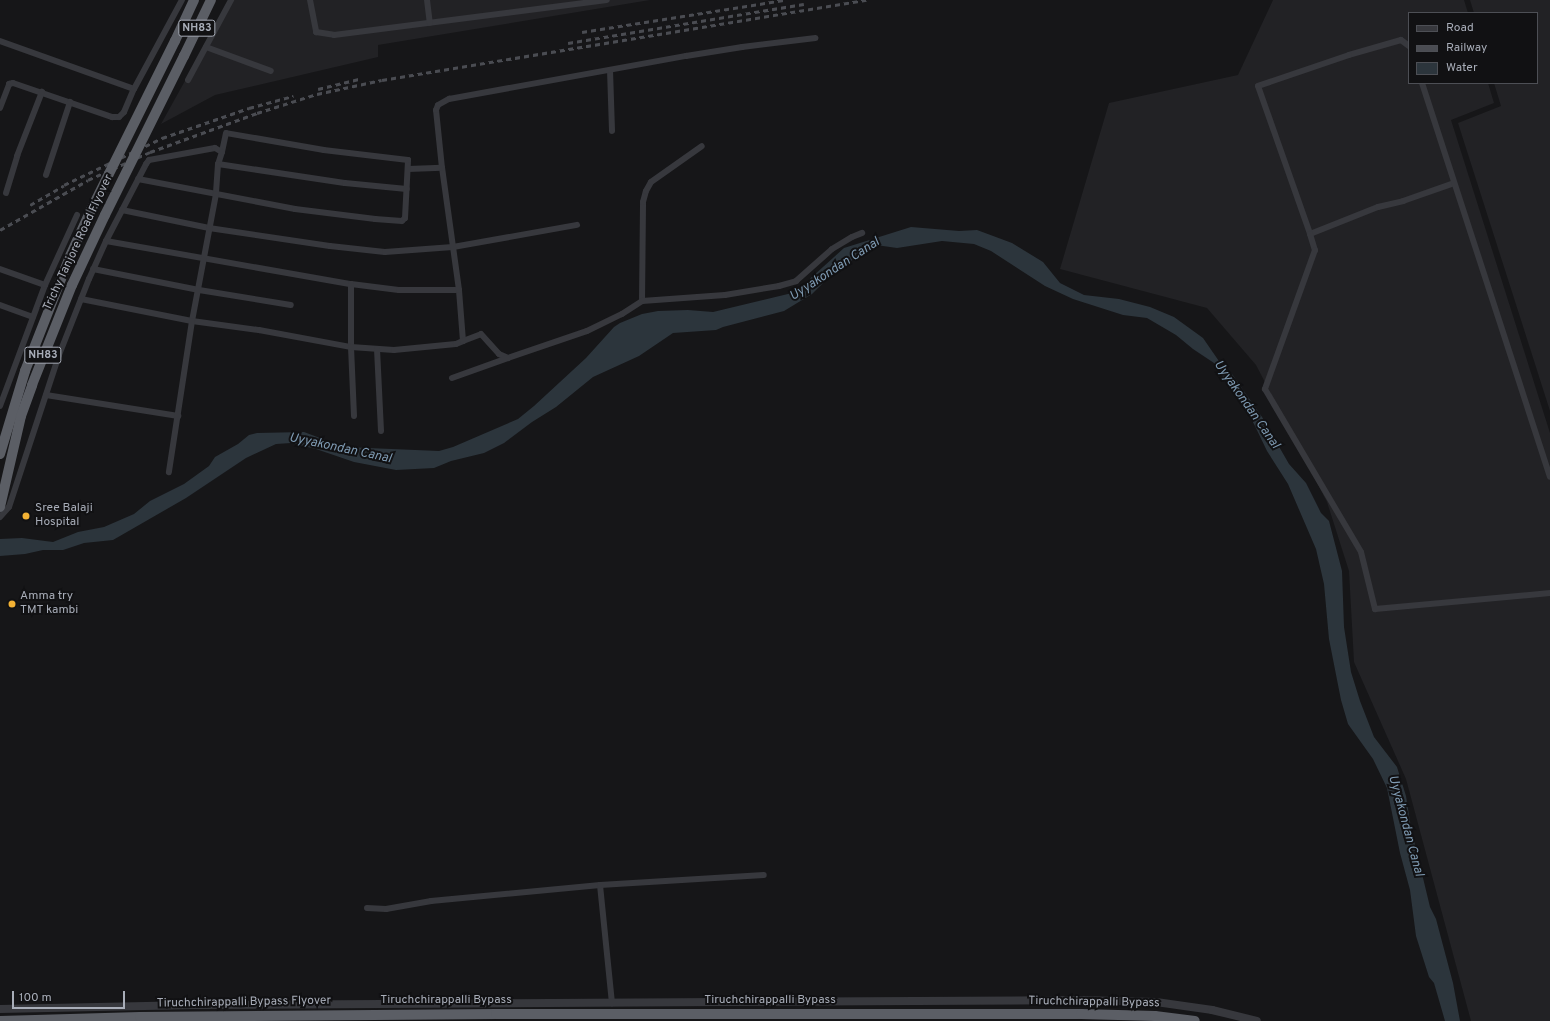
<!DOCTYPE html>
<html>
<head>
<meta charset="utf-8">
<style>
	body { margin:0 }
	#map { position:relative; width:1550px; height:1021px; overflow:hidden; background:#161618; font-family:Overpass,sans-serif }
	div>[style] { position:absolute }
	.built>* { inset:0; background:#222225 }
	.water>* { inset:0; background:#2c353c }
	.minor>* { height:6px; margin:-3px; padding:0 3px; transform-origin:3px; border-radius:3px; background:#37383d }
	.tertiary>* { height:8px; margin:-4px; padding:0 4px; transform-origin:4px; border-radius:4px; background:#37383d }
	.trunk>* { height:10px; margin:-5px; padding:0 5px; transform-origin:5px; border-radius:5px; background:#5b5e65 }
	.rail>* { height:2.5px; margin-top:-1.25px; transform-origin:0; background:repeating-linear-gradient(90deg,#4a4c52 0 5px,transparent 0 9px) }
	.trunk-bridge>* { height:10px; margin:-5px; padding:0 5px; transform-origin:5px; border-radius:5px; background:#5b5e65 }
	.dots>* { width:11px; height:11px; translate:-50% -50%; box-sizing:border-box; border:2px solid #111113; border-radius:50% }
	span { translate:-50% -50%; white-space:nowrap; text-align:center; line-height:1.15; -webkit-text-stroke:4px #111113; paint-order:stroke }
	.shield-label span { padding:1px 3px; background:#111113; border:1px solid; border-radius:3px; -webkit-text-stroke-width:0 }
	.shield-label { font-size:11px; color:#a8adb8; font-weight:700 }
	.street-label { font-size:12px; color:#a8adb8 }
	.poi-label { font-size:12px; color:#a8adb8 }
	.left { translate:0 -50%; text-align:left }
	.water-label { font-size:13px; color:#7f9bb3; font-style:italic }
	.legend { position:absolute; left:1408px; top:12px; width:130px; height:72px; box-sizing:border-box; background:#111113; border:1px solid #4d4f55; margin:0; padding:5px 7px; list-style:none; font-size:12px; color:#a8adb8 }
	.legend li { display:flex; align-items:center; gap:8px; height:20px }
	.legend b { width:20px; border:1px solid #4d4f55 }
	.scale { position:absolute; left:12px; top:991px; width:113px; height:18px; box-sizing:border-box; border:2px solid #a8adb8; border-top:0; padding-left:5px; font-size:12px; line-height:14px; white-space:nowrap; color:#a8adb8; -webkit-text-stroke:3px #111113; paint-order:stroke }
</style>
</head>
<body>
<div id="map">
	<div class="built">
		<i style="clip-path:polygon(230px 0,650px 0,378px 45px,378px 57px,215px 95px,161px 124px)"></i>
		<i style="clip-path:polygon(1273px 0,1464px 0,1468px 13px,1409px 13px,1409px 83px,1488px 83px,1494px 103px,1451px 120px,1550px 433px,1550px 1021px,1471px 1021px,1406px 779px,1354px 662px,1349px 571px,1327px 502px,1256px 365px,1207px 308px,1060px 269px,1109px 103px,1238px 75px)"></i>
		<i style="clip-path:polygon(1470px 0,1550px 0,1550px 411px,1458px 123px,1501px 106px,1494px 83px,1537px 83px,1537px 13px,1474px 13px)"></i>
	</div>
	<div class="water">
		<i style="clip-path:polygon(911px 227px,959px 231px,977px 230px,1012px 243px,1043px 262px,1060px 283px,1084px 295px,1119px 299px,1150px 307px,1174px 317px,1203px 338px,1223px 367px,1232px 374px,1262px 417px,1289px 464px,1306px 483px,1321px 513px,1329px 521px,1342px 571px,1344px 627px,1351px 672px,1360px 701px,1374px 737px,1397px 767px,1406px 796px,1411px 828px,1430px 907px,1436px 919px,1453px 983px,1460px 1021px,1445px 1021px,1434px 983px,1429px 977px,1416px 936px,1410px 890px,1400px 853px,1387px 788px,1373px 759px,1348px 724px,1341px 700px,1329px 639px,1324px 584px,1316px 549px,1288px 484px,1267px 451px,1254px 424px,1214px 363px,1193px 349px,1176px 335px,1147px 318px,1123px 315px,1073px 299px,1045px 286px,991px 251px,974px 244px,942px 241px,897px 248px,876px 245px,869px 247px,825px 281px,812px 294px,784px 311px,723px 327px,716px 330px,673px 333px,639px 356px,593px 377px,556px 407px,532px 422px,504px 443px,484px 453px,451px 461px,434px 468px,396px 470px,354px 462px,316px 449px,291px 443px,276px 444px,246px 458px,186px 498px,113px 540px,84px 543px,63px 550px,43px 550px,25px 554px,0 556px,0 539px,22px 538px,53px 542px,78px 532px,104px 527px,134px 514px,150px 501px,184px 484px,209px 466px,215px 457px,238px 444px,249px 435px,257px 433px,304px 432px,344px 447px,439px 451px,453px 447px,518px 419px,534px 406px,586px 358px,614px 327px,620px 323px,642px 314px,658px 311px,688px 310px,713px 312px,792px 293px,802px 286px,844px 248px)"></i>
	</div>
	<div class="minor">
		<i style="left:310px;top:0;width:33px;rotate:79deg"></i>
		<i style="left:316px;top:32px;width:18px;rotate:9deg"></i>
		<i style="left:334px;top:35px;width:275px;rotate:-7.3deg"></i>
		<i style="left:427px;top:0;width:23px;rotate:83deg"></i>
		<i style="left:0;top:41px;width:142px;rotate:19.7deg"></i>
		<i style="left:1409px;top:46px;width:10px;rotate:-143deg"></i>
		<i style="left:1401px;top:40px;width:54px;rotate:163.9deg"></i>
		<i style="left:1349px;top:55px;width:96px;rotate:161.2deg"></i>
		<i style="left:1258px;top:86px;width:157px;rotate:70.6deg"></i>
		<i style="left:1310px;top:234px;width:73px;rotate:-21.7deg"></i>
		<i style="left:1378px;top:207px;width:26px;rotate:-13deg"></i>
		<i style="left:1403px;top:201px;width:54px;rotate:-19.4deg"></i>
		<i style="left:206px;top:47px;width:69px;rotate:20.3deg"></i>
		<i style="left:610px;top:70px;width:61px;rotate:88.1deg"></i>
		<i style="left:188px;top:80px;width:91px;rotate:-61.7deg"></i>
		<i style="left:1422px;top:83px;width:414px;rotate:72deg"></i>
		<i style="left:0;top:108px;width:26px;rotate:-69deg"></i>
		<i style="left:9px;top:84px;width:4px;rotate:-14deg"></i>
		<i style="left:13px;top:83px;width:105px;rotate:19deg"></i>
		<i style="left:112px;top:117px;width:7px"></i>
		<i style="left:119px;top:117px;width:7px;rotate:-45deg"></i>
		<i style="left:124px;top:112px;width:25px;rotate:-67deg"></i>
		<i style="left:134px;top:89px;width:101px;rotate:-61.7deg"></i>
		<i style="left:218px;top:164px;width:128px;rotate:8.5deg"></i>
		<i style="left:345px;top:183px;width:62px;rotate:5.5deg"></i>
		<i style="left:408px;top:169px;width:34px;rotate:-2deg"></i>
		<i style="left:46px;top:175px;width:77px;rotate:-71.8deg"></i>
		<i style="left:138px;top:179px;width:160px;rotate:10.8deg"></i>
		<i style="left:295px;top:209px;width:81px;rotate:7.1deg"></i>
		<i style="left:375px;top:219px;width:27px;rotate:4deg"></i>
		<i style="left:402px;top:221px;width:4px;rotate:-45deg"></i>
		<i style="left:405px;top:218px;width:58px;rotate:-87deg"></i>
		<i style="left:408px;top:160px;width:85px;rotate:-173.2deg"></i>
		<i style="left:324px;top:150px;width:99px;rotate:-170.2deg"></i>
		<i style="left:226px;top:133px;width:19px;rotate:102deg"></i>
		<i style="left:6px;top:193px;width:39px;rotate:-73deg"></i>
		<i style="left:17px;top:156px;width:69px;rotate:-68.7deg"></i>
		<i style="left:122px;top:210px;width:89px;rotate:11.7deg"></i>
		<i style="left:209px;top:228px;width:122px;rotate:8.5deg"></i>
		<i style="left:330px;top:246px;width:55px;rotate:6.2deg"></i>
		<i style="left:385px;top:252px;width:68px;rotate:-4.2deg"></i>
		<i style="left:453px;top:247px;width:126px;rotate:-10.1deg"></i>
		<i style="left:1310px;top:234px;width:17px;rotate:73deg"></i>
		<i style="left:1315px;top:250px;width:148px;rotate:109.8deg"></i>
		<i style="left:1265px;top:389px;width:189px;rotate:59.5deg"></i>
		<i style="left:1361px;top:552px;width:59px;rotate:76.2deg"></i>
		<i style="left:1375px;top:609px;width:176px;rotate:-5.2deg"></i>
		<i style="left:106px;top:241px;width:249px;rotate:10deg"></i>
		<i style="left:351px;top:284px;width:48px;rotate:7.1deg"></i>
		<i style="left:399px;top:290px;width:60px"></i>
		<i style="left:0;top:269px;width:48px;rotate:19.6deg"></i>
		<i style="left:93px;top:269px;width:108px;rotate:11.2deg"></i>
		<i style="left:199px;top:290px;width:93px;rotate:9.3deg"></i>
		<i style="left:351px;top:284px;width:63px;rotate:90deg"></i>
		<i style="left:351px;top:347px;width:69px;rotate:87.5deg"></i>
		<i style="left:81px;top:299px;width:113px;rotate:11.2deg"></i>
		<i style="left:192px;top:321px;width:68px;rotate:7.7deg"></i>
		<i style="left:259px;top:330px;width:94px;rotate:10.5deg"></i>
		<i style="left:351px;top:347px;width:43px;rotate:4deg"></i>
		<i style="left:394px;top:350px;width:62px;rotate:-5.5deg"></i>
		<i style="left:456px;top:344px;width:8px;rotate:-23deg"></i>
		<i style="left:463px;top:341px;width:51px;rotate:-94.5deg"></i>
		<i style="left:459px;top:290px;width:123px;rotate:-97.9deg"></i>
		<i style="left:442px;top:168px;width:58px;rotate:-95.9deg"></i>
		<i style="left:436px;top:110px;width:5px;rotate:-68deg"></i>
		<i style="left:438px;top:105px;width:13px;rotate:-29deg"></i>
		<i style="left:449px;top:99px;width:241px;rotate:-10.3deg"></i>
		<i style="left:686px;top:56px;width:57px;rotate:-9.1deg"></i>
		<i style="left:742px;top:47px;width:74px;rotate:-7deg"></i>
		<i style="left:642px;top:301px;width:99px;rotate:-89.4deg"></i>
		<i style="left:643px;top:202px;width:11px;rotate:-75deg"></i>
		<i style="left:646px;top:191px;width:10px;rotate:-61deg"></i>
		<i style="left:651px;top:182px;width:62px;rotate:-35.2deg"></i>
		<i style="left:0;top:305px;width:35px;rotate:20deg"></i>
		<i style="left:463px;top:341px;width:19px;rotate:-21deg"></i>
		<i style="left:481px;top:334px;width:27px;rotate:48deg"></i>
		<i style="left:499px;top:354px;width:10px;rotate:24deg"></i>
		<i style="left:508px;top:358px;width:83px;rotate:-18.9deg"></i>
		<i style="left:587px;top:331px;width:39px;rotate:-26deg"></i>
		<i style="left:622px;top:314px;width:24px;rotate:-33deg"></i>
		<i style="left:642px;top:301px;width:83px;rotate:-4.1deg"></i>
		<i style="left:725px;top:295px;width:55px;rotate:-9.5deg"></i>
		<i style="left:779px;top:286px;width:18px;rotate:-16deg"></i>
		<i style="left:796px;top:281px;width:48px;rotate:-41.6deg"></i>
		<i style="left:832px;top:249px;width:23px;rotate:-31deg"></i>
		<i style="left:852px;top:237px;width:11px;rotate:-22deg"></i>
		<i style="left:377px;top:349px;width:82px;rotate:87.2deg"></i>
		<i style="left:452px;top:378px;width:59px;rotate:-19.7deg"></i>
		<i style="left:46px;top:395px;width:134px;rotate:9deg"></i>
		<i style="left:0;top:406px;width:129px;rotate:-69.6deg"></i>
		<i style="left:45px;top:285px;width:77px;rotate:-65.4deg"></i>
		<i style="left:0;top:517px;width:13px;rotate:-48deg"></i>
		<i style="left:9px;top:507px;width:160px;rotate:-71.8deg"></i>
		<i style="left:59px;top:355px;width:82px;rotate:-68.5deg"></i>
		<i style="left:89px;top:279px;width:42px;rotate:-65.9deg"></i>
		<i style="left:106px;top:241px;width:87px;rotate:-62.5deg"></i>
		<i style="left:146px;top:164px;width:5px;rotate:-53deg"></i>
		<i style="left:149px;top:160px;width:67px;rotate:-10.3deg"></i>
		<i style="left:215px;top:148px;width:8px;rotate:30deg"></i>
		<i style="left:222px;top:152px;width:13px;rotate:108deg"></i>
		<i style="left:218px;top:164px;width:30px;rotate:94deg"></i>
		<i style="left:216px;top:194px;width:129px;rotate:100.7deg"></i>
		<i style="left:192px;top:321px;width:153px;rotate:98.7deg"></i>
		<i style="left:600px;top:885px;width:119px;rotate:84.2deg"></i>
		<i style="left:367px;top:908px;width:19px;rotate:3deg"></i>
		<i style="left:386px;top:909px;width:46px;rotate:-10.1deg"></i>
		<i style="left:431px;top:901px;width:170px;rotate:-5.4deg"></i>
		<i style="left:600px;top:885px;width:164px;rotate:-3.5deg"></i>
	</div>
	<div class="tertiary">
		<i style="left:0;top:1009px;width:194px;rotate:-1.2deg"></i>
		<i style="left:194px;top:1005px;width:884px;rotate:-0.32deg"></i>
		<i style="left:1078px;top:1000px;width:78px;rotate:1.5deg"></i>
		<i style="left:1156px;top:1002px;width:57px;rotate:8.1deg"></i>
		<i style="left:1212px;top:1010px;width:46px;rotate:13.7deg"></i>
	</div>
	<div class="trunk">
		<i style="left:175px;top:41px;width:45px;rotate:-65.1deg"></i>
		<i style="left:184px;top:56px;width:62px;rotate:-64.3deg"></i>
		<i style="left:0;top:454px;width:87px;rotate:-73.2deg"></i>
		<i style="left:25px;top:371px;width:123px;rotate:-68.6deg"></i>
		<i style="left:70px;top:256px;width:51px;rotate:-65.5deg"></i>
		<i style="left:0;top:507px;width:93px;rotate:-77deg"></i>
		<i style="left:21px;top:416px;width:33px;rotate:-70deg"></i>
		<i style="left:32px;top:385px;width:108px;rotate:-68.2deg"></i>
		<i style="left:72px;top:285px;width:77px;rotate:-64.8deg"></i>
		<i style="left:0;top:1021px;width:140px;rotate:-1.6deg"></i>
		<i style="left:140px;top:1017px;width:356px;rotate:-0.5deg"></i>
		<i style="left:496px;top:1014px;width:585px"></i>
		<i style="left:1081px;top:1014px;width:74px;rotate:1.5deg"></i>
		<i style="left:1155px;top:1016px;width:40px;rotate:7.1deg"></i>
	</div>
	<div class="rail">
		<i style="left:582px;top:32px;width:204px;rotate:-9deg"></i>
		<i style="left:568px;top:43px;width:239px;rotate:-9.4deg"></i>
		<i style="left:318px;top:89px;width:42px;rotate:-13.7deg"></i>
		<i style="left:30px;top:205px;width:39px;rotate:-30deg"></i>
		<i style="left:64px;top:185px;width:109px;rotate:-25.6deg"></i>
		<i style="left:162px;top:138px;width:92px;rotate:-19deg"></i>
		<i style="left:249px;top:108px;width:46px;rotate:-15.3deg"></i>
		<i style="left:0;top:230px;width:101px;rotate:-29.6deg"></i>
		<i style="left:88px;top:180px;width:68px;rotate:-24.3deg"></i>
		<i style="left:150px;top:152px;width:114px;rotate:-20deg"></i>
		<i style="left:257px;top:113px;width:63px;rotate:-17.6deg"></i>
		<i style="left:317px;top:94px;width:66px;rotate:-12.2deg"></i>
		<i style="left:382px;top:80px;width:491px;rotate:-9.4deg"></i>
	</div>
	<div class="trunk-bridge">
		<i style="left:91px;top:210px;width:189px;rotate:-63.6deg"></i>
		<i style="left:105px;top:215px;width:178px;rotate:-63.6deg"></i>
	</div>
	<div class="dots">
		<i style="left:26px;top:516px;background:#f2b134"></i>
		<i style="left:12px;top:604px;background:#f2b134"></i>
	</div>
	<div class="shield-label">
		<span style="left:197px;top:28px">NH83</span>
		<span style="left:43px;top:355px">NH83</span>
	</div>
	<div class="street-label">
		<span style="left:79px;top:243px;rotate:-65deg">Trichy Tanjore Road Flyover</span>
		<span style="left:446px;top:1001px">Tiruchchirappalli Bypass</span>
		<span style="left:770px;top:1001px">Tiruchchirappalli Bypass</span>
		<span style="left:244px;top:1003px;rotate:-1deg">Tiruchchirappalli Bypass Flyover</span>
		<span style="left:1094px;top:1003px;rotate:1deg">Tiruchchirappalli Bypass</span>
	</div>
	<div class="poi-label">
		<span class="left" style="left:35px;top:516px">Sree Balaji<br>Hospital</span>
		<span class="left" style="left:20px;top:604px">Amma try<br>TMT kambi</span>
	</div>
	<div class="water-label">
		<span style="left:835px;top:270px;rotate:-33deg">Uyyakondan Canal</span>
		<span style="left:1246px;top:405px;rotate:55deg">Uyyakondan Canal</span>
		<span style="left:340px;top:449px;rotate:12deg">Uyyakondan Canal</span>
		<span style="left:1405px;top:826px;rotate:75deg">Uyyakondan Canal</span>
	</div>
	<ul class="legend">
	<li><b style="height:5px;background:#37383d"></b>Road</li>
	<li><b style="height:5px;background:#4a4c52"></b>Railway</li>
	<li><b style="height:11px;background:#2c353c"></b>Water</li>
	</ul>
	<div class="scale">100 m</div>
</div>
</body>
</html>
